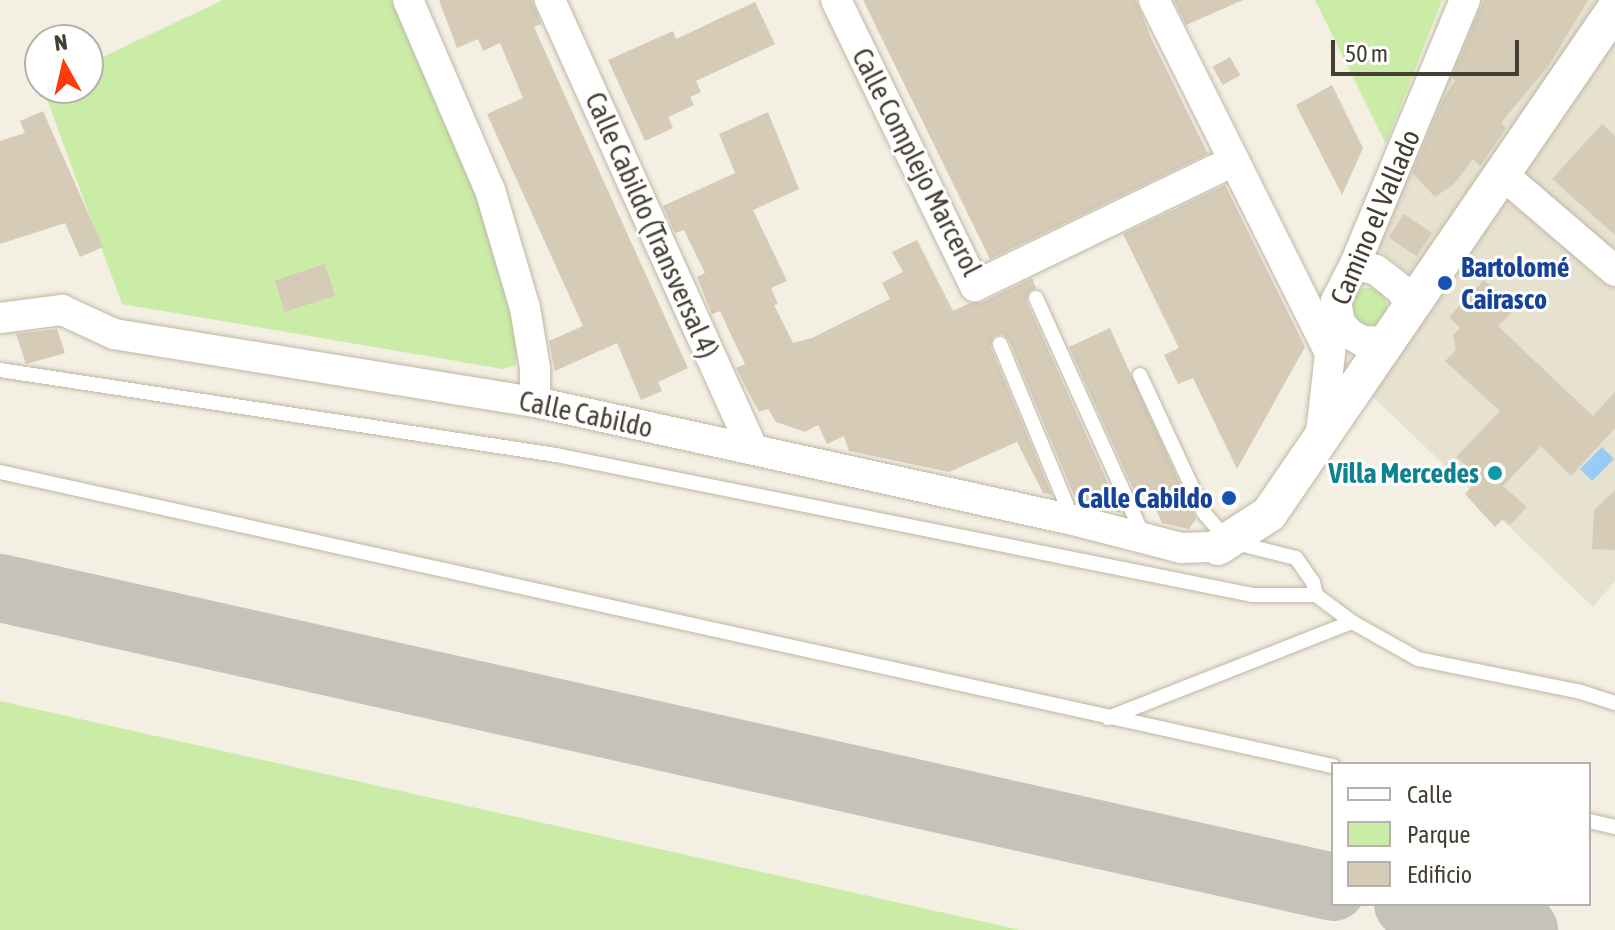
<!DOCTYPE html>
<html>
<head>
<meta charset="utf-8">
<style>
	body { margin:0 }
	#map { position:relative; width:1615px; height:930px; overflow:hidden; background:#f3efe2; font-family:"Asap Condensed",sans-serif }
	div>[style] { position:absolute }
	.residential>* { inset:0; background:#e7e1d0 }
	.green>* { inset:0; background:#caeca6 }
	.round { border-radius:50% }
	.water>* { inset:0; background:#98ccf7; transform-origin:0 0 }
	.taxiway>* { height:68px; margin:-34px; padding:0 34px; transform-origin:34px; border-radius:34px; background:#c4c2bb }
	.building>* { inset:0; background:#d5cbb7; transform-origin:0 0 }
	.roads { filter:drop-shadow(0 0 2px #bfb7a4) drop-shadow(0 0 2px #bfb7a4) }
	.service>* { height:14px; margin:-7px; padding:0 7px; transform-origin:7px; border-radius:7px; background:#fff }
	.minor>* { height:30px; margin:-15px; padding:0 15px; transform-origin:15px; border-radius:15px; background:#fff }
	.tertiary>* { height:36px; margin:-18px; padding:0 18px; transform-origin:18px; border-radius:18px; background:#fff }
	.dots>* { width:22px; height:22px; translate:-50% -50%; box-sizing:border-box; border:4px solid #fff; border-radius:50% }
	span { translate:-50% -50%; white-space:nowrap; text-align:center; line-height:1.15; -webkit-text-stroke:6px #fff; paint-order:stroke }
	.street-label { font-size:28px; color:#453e32 }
	.transit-label { font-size:28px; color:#164399; font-weight:700 }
	.left { translate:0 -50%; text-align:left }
	.right { translate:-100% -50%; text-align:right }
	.culture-label { font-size:28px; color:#0d838f; font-weight:700 }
	.legend { position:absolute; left:1331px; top:762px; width:260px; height:144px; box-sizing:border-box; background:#fff; border:2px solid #b5b2ad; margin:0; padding:10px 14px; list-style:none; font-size:24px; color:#453e32 }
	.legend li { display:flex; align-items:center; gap:16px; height:40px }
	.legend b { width:40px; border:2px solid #b5b2ad }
	.north { position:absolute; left:24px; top:24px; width:80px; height:80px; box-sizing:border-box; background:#fff; border:2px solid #b5b2ad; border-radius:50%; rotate:352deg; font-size:22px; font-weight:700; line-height:32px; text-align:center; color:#453e32 }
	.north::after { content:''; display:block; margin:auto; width:28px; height:36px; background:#ff3a0d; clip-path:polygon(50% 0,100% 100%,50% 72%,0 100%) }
	.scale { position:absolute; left:1331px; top:40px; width:188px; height:36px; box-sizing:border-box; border:4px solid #453e32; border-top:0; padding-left:10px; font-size:24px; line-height:28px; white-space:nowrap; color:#453e32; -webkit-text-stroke:6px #fff; paint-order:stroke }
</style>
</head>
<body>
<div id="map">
	<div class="residential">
		<i style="clip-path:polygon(1448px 0,1615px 0,1615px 581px,1593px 607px,1372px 396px,1438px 297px,1360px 235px)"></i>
	</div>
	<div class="green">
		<i style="clip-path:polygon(223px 0,397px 0,464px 159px,496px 253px,519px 338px,515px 365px,503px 369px,122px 304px,43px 88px,88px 88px,88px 64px)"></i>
		<i style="clip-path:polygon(1315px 0,1442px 0,1386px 144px)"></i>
		<i class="round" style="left:1349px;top:288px;width:38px;height:38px"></i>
		<i style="clip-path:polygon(0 701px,1020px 930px,0 930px)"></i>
	</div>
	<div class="water">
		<i style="left:1602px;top:447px;width:17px;height:31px;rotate:45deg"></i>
	</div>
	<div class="taxiway">
		<i style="left:0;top:588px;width:1366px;rotate:12.64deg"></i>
		<i style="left:1408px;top:904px;width:119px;rotate:12.6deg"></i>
	</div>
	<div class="building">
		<i style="clip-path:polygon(439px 0,532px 0,541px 24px,534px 27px,688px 368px,658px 382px,662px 391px,641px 400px,617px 343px,555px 371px,549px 341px,583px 326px,487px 114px,523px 98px,500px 43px,483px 51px,478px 39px,457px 48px)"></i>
		<i style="clip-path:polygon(863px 0,1136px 0,1152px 40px,1208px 154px,990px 259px)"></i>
		<i style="clip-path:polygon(1174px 0,1243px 0,1186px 25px)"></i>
		<i style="clip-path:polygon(1484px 0,1588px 0,1549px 65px,1501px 123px,1506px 128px,1480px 166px,1473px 159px,1454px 184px,1435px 197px,1412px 173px,1444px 97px,1455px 81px,1452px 77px)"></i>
		<i style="clip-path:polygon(755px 2px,775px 44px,696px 81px,701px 92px,690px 97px,694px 105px,668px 117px,673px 128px,645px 141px,608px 60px,673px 31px,676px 39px)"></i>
		<i style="left:1230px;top:57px;width:21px;height:20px;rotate:61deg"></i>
		<i style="clip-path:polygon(1332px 85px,1363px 148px,1342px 195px,1296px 105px)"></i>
		<i style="clip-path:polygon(43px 111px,103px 247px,80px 257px,65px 223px,0 244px,0 141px,25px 133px,20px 121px)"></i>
		<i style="clip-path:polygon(768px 112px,799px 189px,753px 210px,787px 281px,771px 288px,778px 304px,774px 305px,793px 343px,812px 338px,890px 299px,882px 283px,903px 272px,892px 252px,917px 240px,953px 311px,970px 303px,983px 302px,1032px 278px,1036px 288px,1028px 293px,1027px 302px,1121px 513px,1076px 500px,1009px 340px,1002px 334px,993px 337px,991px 348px,1052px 495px,1043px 493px,1017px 442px,949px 472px,849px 451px,844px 436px,827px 444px,818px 425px,805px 432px,776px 422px,768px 409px,759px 412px,736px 368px,745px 364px,733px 339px,720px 311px,712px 314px,697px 277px,705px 273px,684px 230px,675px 233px,663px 206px,735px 173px,719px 134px)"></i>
		<i style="clip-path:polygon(1602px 124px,1615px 136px,1615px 235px,1552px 179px)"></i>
		<i style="clip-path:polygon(1225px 185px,1305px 347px,1237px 469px,1193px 378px,1178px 384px,1164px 355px,1179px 348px,1123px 234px)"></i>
		<i style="left:1404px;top:214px;width:34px;height:28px;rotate:34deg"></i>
		<i style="left:325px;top:264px;width:33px;height:53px;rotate:72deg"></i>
		<i style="clip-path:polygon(1484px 280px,1515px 309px,1498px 326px,1593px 416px,1615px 392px,1615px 428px,1571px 476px,1541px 446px,1503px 486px,1527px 507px,1510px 525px,1503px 519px,1495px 527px,1465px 494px,1480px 478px,1456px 457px,1500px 411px,1445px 361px,1456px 350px,1453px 335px,1460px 328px,1449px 317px)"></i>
		<i style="clip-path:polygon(1110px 328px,1196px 519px,1189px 529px,1162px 523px,1146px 487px,1137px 497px,1069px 347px)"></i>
		<i style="clip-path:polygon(57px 329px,65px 353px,26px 364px,16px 334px)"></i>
		<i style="clip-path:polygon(1615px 490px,1615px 550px,1592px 549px,1594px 510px)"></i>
	</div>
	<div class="roads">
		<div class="service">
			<i style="left:1036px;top:298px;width:262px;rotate:65.7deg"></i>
			<i style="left:1000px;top:344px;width:191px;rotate:67.5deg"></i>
			<i style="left:0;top:370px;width:562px;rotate:8.69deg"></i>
			<i style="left:556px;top:455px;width:710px;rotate:11.37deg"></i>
			<i style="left:1252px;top:595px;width:64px"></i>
			<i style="left:1316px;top:595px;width:45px;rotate:36.9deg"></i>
			<i style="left:1140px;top:375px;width:152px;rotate:65.1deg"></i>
			<i style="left:1204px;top:513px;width:37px;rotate:49deg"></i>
			<i style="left:1228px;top:541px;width:70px;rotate:14deg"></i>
			<i style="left:1296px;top:558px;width:29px;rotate:55deg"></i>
			<i style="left:1313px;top:582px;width:13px;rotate:77deg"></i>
			<i style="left:0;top:472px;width:1365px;rotate:12.44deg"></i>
			<i style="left:1108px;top:718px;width:262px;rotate:-21.5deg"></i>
			<i style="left:1352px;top:622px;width:76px;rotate:29.3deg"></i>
			<i style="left:1418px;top:659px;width:166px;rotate:11.4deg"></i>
			<i style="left:1581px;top:692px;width:36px;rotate:18deg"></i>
			<i style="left:1589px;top:821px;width:27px;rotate:13deg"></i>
		</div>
		<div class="minor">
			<i style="left:408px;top:0;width:207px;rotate:66.7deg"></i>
			<i style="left:490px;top:190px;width:123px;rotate:73.5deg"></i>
			<i style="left:525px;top:308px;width:61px;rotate:80.5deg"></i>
			<i style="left:535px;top:368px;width:34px;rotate:90deg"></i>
			<i style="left:550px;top:0;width:493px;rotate:65.7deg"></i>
			<i style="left:836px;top:0;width:318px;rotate:64.1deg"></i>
			<i style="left:975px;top:286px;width:288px;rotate:-25.8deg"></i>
			<i style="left:1154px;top:0;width:394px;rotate:63.5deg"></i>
			<i style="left:1502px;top:174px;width:149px;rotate:40.6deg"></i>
			<i style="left:1355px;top:264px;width:22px;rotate:16deg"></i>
			<i style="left:1376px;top:270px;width:31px;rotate:38deg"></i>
			<i style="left:1400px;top:289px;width:22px;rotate:54deg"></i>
			<i style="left:1336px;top:301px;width:22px;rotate:80deg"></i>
			<i style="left:1340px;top:323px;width:15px;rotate:48deg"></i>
			<i style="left:1350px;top:334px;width:14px;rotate:30deg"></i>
			<i style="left:1362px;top:341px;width:26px;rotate:2deg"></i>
			<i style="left:0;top:318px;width:63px;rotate:-7.4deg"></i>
			<i style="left:62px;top:310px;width:57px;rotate:24.8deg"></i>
			<i style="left:114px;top:334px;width:426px;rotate:9.2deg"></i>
			<i style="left:535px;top:402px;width:551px;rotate:12.37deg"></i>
			<i style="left:1073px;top:520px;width:112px;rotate:14.5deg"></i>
			<i style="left:1181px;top:548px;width:37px;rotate:-2deg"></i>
			<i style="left:1320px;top:442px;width:142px;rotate:-83.5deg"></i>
			<i style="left:1336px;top:301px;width:42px;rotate:-62.8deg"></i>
			<i style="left:1355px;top:264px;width:286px;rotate:-67.4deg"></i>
		</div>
		<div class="tertiary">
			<i style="left:1218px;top:547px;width:61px;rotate:-32.9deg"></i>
			<i style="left:1269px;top:514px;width:612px;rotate:-55.58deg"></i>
		</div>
	</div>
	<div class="dots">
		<i style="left:1445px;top:283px;background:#1a4fb4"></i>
		<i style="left:1495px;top:473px;background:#0f9aa8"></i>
		<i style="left:1229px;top:498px;background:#1a4fb4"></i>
	</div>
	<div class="street-label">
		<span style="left:917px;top:162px;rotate:63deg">Calle Complejo Marcerol</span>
		<span style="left:1375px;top:217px;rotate:-67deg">Camino el Vallado</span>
		<span style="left:652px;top:225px;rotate:66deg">Calle Cabildo (Transversal 4)</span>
		<span style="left:586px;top:414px;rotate:12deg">Calle Cabildo</span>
	</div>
	<div class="transit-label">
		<span class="left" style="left:1461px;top:283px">Bartolomé<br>Cairasco</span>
		<span class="right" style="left:1213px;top:498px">Calle Cabildo</span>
	</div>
	<div class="culture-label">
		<span class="right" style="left:1479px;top:473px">Villa Mercedes</span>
	</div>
	<ul class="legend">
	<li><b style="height:10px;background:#fff"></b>Calle</li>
	<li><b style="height:22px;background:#caeca6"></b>Parque</li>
	<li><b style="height:22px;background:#d5cbb7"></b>Edificio</li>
	</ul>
	<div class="north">N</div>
	<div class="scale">50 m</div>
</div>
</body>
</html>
